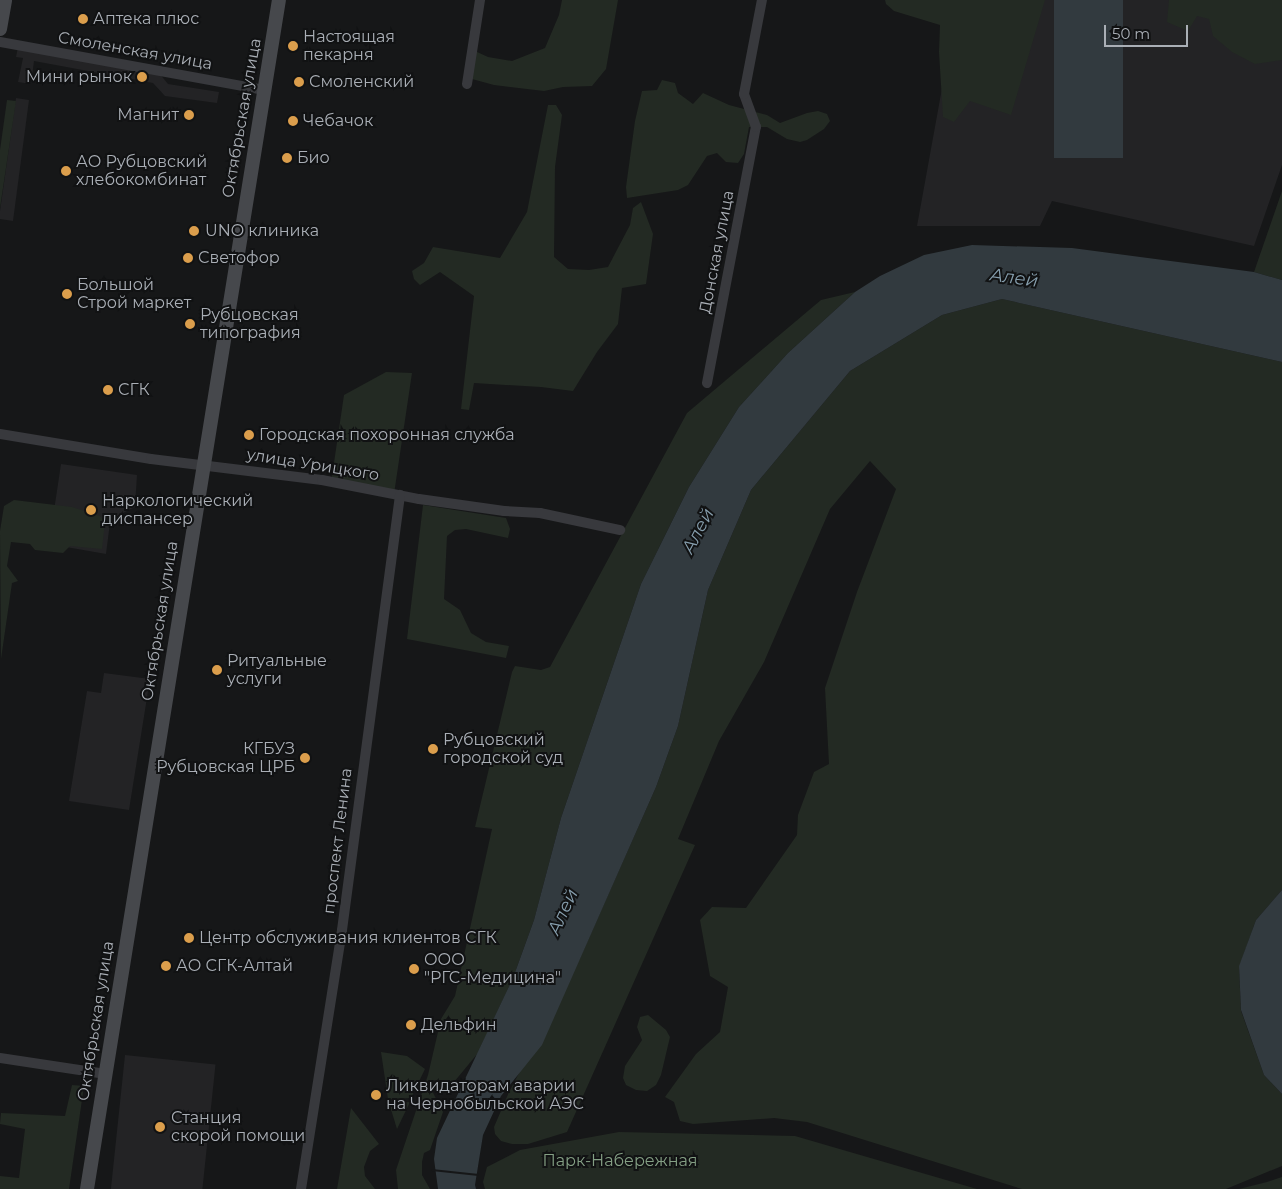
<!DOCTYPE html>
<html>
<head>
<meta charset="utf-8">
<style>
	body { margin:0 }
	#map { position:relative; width:1282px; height:1189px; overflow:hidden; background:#161718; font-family:Montserrat,sans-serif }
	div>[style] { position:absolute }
	.built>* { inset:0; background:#232325; transform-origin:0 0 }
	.green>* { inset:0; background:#232a23 }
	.water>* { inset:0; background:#323a3f; transform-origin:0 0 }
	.pier>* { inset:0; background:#161718; transform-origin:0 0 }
	.street>* { height:10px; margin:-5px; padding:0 5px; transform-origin:5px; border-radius:5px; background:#38393d }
	.secondary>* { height:14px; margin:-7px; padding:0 7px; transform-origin:7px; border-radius:7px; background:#46484c }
	.dots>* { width:14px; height:14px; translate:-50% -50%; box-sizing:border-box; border:2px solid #111213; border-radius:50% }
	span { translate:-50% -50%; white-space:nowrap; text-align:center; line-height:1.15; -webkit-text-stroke:4px #111213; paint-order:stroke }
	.poi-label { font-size:16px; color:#aaafb6 }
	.left { translate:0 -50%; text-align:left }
	.right { translate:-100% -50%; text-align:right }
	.street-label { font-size:16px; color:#aaafb6 }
	.park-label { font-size:16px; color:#849f84 }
	.water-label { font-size:18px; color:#869ead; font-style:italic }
	.scale { position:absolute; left:1104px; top:25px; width:84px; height:22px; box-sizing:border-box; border:2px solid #aaafb6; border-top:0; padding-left:6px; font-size:15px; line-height:18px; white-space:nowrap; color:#aaafb6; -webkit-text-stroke:4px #111213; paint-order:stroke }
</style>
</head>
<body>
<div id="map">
	<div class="built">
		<i style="clip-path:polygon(958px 0,1282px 0,1282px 165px,1254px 246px,1052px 201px,1040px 226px,917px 226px)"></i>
		<i style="clip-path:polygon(18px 47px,159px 73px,168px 84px,219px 92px,217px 103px,165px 96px,153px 83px,34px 61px,31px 84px,18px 82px,23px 58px,16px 57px)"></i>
		<i style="clip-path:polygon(16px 98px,29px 100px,13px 221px,0 219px,0 211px)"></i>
		<i style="clip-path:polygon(61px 464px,137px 475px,135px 507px,123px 513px,121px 517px,111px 515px,106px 554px,49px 544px)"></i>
		<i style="clip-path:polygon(104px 673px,150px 679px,129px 810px,69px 801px,87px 691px,101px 693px)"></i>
		<i style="left:125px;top:1055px;width:91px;height:135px;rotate:6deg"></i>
	</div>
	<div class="green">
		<i style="clip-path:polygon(562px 0,618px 0,606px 69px,592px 86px,563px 87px,544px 91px,494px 85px,472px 79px,475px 51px,488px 57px,512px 61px,545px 48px,559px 15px)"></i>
		<i style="clip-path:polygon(885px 0,1045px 0,1011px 115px,970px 101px,954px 122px,943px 117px,939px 52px,940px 25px,894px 11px,886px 4px)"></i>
		<i style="clip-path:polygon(1169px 0,1282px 0,1282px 60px,1255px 64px,1232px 52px,1213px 36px,1209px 19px,1197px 16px,1188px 31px,1167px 22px)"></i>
		<i style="clip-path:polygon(662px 80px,675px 83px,678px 93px,693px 104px,703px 93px,729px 105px,767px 115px,780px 123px,807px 113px,818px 111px,827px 114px,830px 121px,824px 129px,807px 140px,800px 142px,787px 139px,767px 127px,749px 127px,744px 154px,738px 163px,726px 162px,717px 153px,707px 156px,688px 185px,678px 190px,627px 198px,626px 187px,635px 121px,642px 91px,657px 90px)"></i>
		<i style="clip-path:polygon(7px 100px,16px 101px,0 208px,0 150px)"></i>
		<i style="clip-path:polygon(548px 105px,556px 105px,562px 115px,555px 167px,554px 257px,568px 269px,589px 270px,608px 267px,630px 225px,633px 208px,641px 202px,653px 234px,646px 284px,622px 288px,618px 324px,597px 352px,573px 391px,541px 387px,474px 383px,469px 410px,461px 409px,474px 296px,440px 272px,420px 285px,414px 279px,412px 271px,424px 263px,433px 247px,500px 258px,527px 212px)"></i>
		<i style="clip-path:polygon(1282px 191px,1282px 280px,1254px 272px)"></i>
		<i style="clip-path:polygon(855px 292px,788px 353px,739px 407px,689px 487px,641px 584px,561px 818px,534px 920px,513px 978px,478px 1053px,454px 1082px,430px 1080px,429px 1085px,443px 1112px,430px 1150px,424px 1153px,422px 1162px,422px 1175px,430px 1189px,398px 1189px,396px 1170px,428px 1075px,441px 1019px,455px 996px,492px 829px,475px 827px,512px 672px,515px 666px,541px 670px,550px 667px,687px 413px,821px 300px)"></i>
		<i style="clip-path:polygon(1002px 299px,1282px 362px,1282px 890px,1256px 920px,1239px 967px,1241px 1011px,1264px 1075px,1282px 1094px,1282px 1166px,1226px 1189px,1022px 1189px,807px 1122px,774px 1118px,693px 1124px,680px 1121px,674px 1102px,665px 1097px,696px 1054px,720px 1032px,728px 987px,710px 976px,700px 920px,712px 907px,746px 908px,797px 835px,798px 815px,814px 772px,829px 764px,825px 688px,857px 592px,896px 489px,870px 461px,830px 509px,764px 662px,719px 741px,678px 839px,695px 845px,567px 1132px,528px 1144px,512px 1144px,501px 1141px,495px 1134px,494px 1127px,509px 1092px,580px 958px,656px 787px,678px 726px,708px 590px,751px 490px,850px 371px,942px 315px)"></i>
		<i style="clip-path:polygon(386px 372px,412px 373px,394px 494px,331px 483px,344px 395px)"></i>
		<i style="clip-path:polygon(14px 500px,72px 507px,100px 516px,105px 522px,102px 549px,70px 546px,63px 553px,35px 550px,30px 544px,11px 542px,7px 566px,18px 581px,12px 583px,1px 659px,0 531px,4px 506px)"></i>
		<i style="clip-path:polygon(423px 505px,506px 518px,510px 529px,508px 538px,466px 529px,455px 530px,447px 536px,444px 599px,460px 610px,471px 633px,486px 642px,509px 646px,506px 658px,407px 639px)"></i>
		<i style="clip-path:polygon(648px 1015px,666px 1030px,670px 1037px,661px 1075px,656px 1085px,647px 1091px,636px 1090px,626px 1085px,623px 1078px,625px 1066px,642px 1040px,637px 1027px,640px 1017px)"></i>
		<i style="clip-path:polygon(381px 1052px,407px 1056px,425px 1069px,411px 1098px,388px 1099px)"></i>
		<i style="clip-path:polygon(72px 1085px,84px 1086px,69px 1189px,0 1189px,0 1176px,19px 1178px,25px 1129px,0 1124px,1px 1113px,65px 1116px)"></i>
		<i style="clip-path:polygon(410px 1102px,397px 1129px,389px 1103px)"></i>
		<i style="clip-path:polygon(351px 1108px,379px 1144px,370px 1151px,364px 1167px,365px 1176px,375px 1189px,337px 1189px)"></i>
		<i style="clip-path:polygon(619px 1132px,795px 1136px,977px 1189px,485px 1189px,483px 1182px,487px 1167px,520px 1150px)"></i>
		<i style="clip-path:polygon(1282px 1177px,1282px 1189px,1239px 1189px,1267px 1182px)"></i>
	</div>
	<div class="water">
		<i style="left:1054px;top:0;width:69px;height:158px"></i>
		<i style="clip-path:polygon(972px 245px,1072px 248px,1254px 272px,1282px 280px,1282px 362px,1002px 299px,942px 315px,850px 371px,751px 490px,708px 590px,678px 726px,656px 787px,542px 1045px,501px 1096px,483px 1135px,475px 1185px,476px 1189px,438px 1189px,434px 1159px,437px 1138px,513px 978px,534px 920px,561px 818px,641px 584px,689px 487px,739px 407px,788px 353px,855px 292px,880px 276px,924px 255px)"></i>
		<i style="clip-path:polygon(1282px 890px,1282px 1094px,1264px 1075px,1241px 1010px,1239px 966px,1256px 920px)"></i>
	</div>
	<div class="pier">
		<i style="left:432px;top:1169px;width:47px;height:2px;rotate:6deg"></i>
	</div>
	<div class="street">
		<i style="left:0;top:42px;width:268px;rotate:10.3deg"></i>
		<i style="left:467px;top:84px;width:85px;rotate:-81.2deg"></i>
		<i style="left:707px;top:383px;width:261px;rotate:-79.2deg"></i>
		<i style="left:756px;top:127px;width:35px;rotate:-110deg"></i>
		<i style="left:744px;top:94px;width:96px;rotate:-79.2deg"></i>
		<i style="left:0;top:434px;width:153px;rotate:9.4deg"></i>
		<i style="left:151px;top:459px;width:172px;rotate:7deg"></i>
		<i style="left:322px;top:480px;width:99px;rotate:11.1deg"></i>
		<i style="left:419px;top:499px;width:86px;rotate:8deg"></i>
		<i style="left:504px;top:511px;width:36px;rotate:3deg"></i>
		<i style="left:540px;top:513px;width:82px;rotate:12deg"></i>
		<i style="left:0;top:1058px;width:107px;rotate:8.6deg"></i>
		<i style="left:301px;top:1189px;width:262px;rotate:-81deg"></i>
		<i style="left:342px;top:930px;width:439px;rotate:-82.4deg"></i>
	</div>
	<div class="secondary">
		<i style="left:0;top:29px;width:29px;rotate:-80deg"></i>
		<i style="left:87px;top:1189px;width:1204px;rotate:-80.83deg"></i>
	</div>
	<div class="dots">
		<i style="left:83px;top:19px;background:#db9e4c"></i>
		<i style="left:293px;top:46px;background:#db9e4c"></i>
		<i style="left:142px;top:77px;background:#db9e4c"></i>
		<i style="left:299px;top:82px;background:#db9e4c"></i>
		<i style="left:189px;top:115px;background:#db9e4c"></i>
		<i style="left:293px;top:121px;background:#db9e4c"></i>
		<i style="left:287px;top:158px;background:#db9e4c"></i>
		<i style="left:66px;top:171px;background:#db9e4c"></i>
		<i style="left:194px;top:231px;background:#db9e4c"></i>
		<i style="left:188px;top:258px;background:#db9e4c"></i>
		<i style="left:67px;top:294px;background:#db9e4c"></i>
		<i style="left:190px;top:324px;background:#db9e4c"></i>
		<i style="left:108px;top:390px;background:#db9e4c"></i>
		<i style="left:249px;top:435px;background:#db9e4c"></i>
		<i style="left:91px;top:510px;background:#db9e4c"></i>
		<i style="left:217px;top:670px;background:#db9e4c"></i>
		<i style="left:433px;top:749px;background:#db9e4c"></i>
		<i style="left:305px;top:758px;background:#db9e4c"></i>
		<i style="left:189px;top:938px;background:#db9e4c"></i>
		<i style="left:166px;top:966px;background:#db9e4c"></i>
		<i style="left:414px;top:969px;background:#db9e4c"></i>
		<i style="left:411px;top:1025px;background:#db9e4c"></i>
		<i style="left:376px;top:1095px;background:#db9e4c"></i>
		<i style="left:160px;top:1127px;background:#db9e4c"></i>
	</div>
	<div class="poi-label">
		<span class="left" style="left:93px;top:19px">Аптека плюс</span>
		<span class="left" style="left:303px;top:46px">Настоящая<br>пекарня</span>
		<span class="right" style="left:132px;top:77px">Мини рынок</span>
		<span class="left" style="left:309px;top:82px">Смоленский</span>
		<span class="right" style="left:179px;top:115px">Магнит</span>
		<span class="left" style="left:303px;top:121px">Чебачок</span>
		<span class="left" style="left:297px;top:158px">Био</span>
		<span class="left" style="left:76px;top:171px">АО Рубцовский<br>хлебокомбинат</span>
		<span class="left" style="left:205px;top:231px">UNO клиника</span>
		<span class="left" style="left:198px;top:258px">Светофор</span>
		<span class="left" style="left:77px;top:294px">Большой<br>Строй маркет</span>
		<span class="left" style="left:200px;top:324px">Рубцовская<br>типография</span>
		<span class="left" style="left:118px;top:390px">СГК</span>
		<span class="left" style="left:259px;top:435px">Городская похоронная служба</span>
		<span class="left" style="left:102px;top:510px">Наркологический<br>диспансер</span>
		<span class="left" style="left:227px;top:670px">Ритуальные<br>услуги</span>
		<span class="left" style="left:443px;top:749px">Рубцовский<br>городской суд</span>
		<span class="right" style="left:295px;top:758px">КГБУЗ<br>Рубцовская ЦРБ</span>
		<span class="left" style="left:199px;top:938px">Центр обслуживания клиентов СГК</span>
		<span class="left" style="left:424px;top:969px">ООО<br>"РГС-Медицина"</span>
		<span class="left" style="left:176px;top:966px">АО СГК-Алтай</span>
		<span class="left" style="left:421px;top:1025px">Дельфин</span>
		<span class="left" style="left:386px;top:1095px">Ликвидаторам аварии<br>на Чернобыльской АЭС</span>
		<span class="left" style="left:171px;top:1127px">Станция<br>скорой помощи</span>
	</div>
	<div class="street-label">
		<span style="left:135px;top:51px;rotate:10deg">Смоленская улица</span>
		<span style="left:242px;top:118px;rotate:-80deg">Октябрьская улица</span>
		<span style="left:717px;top:252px;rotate:-79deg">Донская улица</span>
		<span style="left:313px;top:465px;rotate:9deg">улица Урицкого</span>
		<span style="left:160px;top:621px;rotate:-81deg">Октябрьская улица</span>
		<span style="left:338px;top:841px;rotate:-83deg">проспект Ленина</span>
		<span style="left:96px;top:1021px;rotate:-81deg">Октябрьская улица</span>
	</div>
	<div class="park-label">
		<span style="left:620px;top:1161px">Парк-Набережная</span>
	</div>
	<div class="water-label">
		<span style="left:1014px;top:278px;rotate:8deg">Алей</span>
		<span style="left:698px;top:531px;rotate:-62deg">Алей</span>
		<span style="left:563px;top:912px;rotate:-65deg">Алей</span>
	</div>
	<div class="scale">50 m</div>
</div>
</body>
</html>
